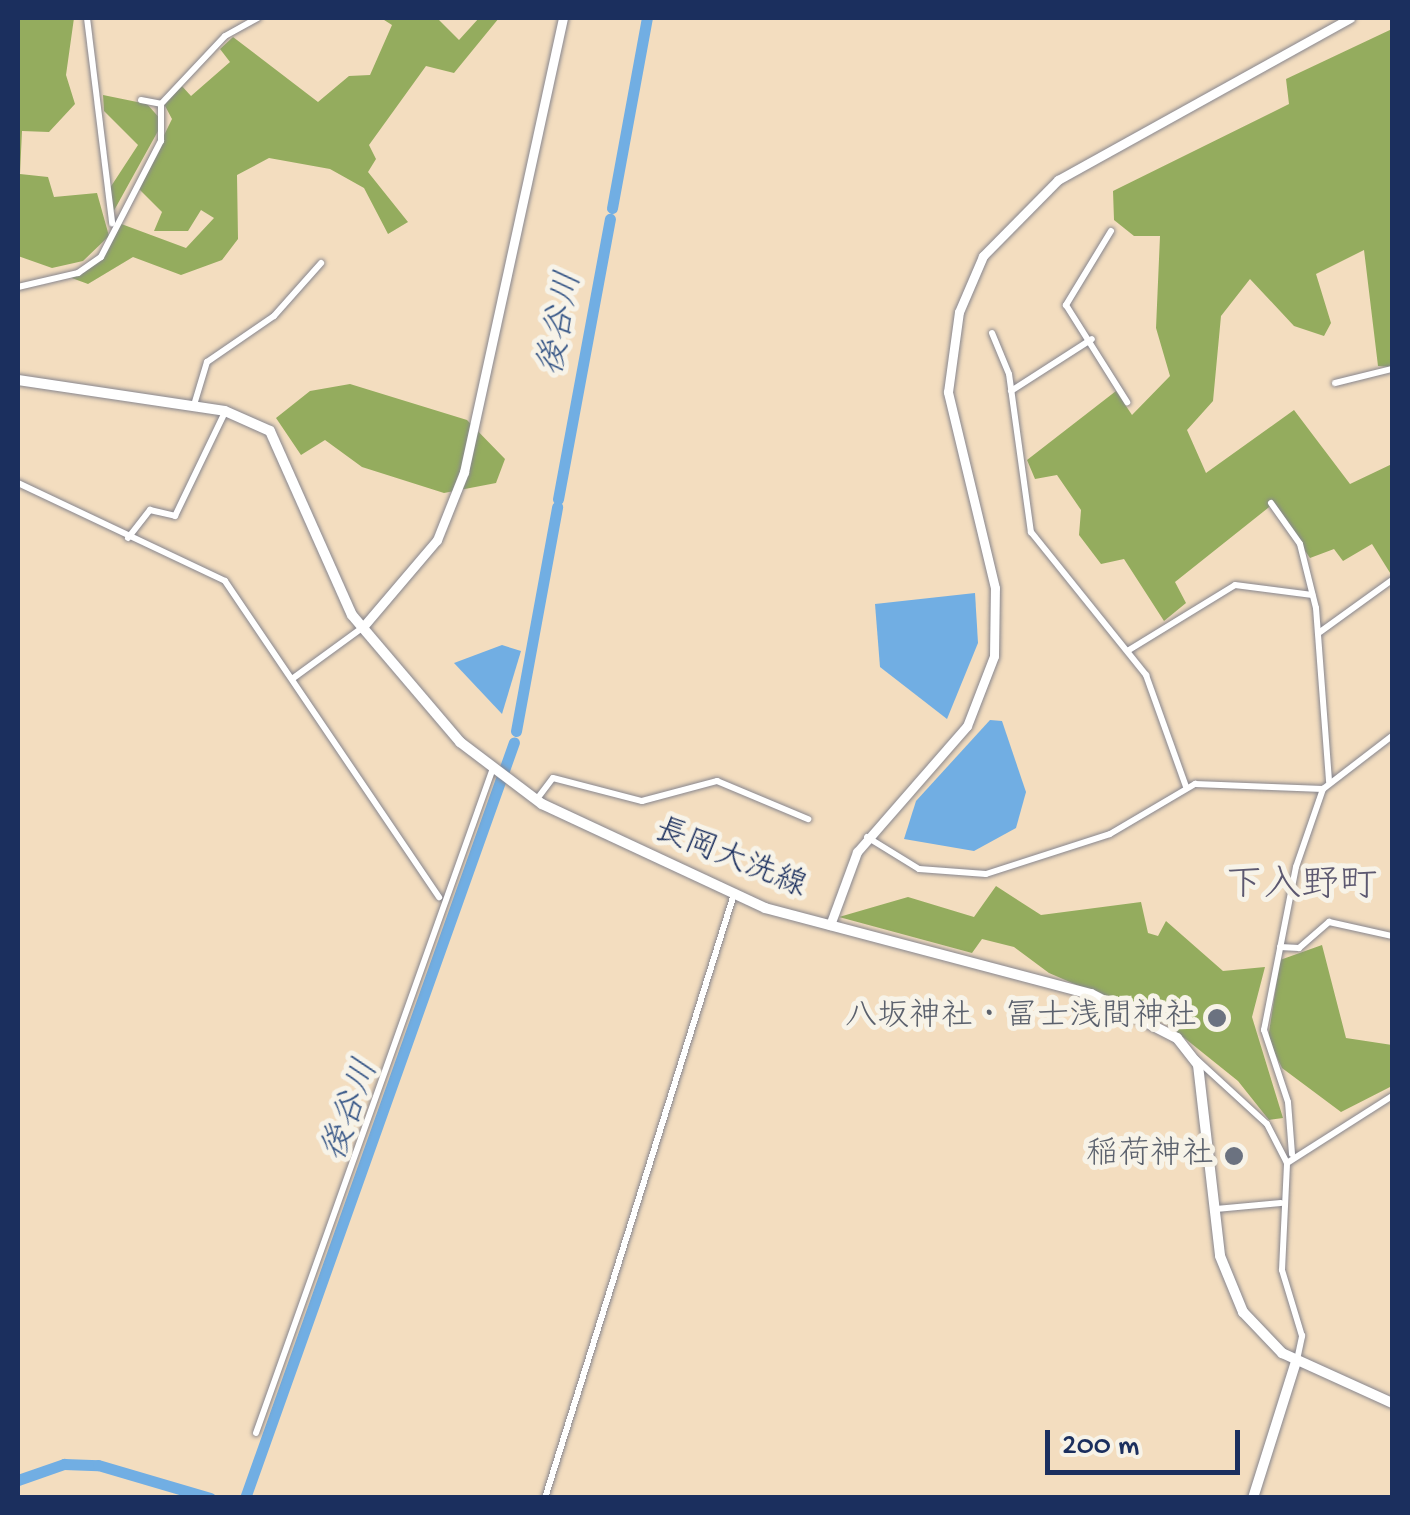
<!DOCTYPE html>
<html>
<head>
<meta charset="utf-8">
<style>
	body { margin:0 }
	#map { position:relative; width:1410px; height:1515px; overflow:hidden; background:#f3ddbf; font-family:"Gochi Hand","Klee One",sans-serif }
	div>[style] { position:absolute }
	.forest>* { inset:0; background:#94ac5e }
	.water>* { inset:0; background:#71aee3 }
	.river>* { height:11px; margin:-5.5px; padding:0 5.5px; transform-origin:5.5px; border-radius:5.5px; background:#71aee3 }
	.roads { filter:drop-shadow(0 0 2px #87868e) drop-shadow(0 0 2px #87868e) }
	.minor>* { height:6px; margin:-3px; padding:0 3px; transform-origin:3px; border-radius:3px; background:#fff }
	.tertiary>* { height:9px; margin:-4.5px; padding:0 4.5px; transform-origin:4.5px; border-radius:4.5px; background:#fff }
	.secondary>* { height:10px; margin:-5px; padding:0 5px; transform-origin:5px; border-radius:5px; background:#fff }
	.dots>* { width:28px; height:28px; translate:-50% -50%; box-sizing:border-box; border:5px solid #f7f3e8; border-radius:50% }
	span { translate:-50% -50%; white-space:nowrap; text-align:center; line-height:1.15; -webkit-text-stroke:10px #f7f3e8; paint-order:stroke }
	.street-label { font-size:32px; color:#1b2f5e }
	.worship-label { font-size:32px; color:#5b616d }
	.right { translate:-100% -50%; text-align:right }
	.water-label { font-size:35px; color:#355586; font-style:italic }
	.quarter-label { font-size:38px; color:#5c5870 }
	.frame { position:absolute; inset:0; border:20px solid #1b2f5e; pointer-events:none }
	.scale { position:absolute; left:1045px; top:1430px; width:195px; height:45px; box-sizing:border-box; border:5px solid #1b2f5e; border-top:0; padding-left:12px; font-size:30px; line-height:35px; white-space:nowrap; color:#1b2f5e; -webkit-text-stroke:8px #f7f3e8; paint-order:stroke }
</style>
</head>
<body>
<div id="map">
	<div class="forest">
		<i style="clip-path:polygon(18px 18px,74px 18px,66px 75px,75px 104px,49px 132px,22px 131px,20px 174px,48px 177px,54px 197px,97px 193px,109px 236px,83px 261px,52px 268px,18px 256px)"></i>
		<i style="clip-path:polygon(381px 18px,437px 18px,459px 40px,479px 18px,499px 18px,454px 73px,426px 66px,369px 145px,376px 159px,368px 172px,408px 222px,388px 234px,364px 188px,330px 169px,269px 158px,237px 175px,238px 239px,222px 260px,181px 275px,133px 257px,88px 284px,69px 277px,101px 260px,116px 222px,186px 248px,214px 218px,201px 210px,188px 231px,154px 231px,162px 212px,138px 188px,172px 119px,164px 104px,180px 84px,191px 96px,230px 62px,220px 49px,233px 37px,318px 102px,349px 76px,370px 75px,392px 25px)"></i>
		<i style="clip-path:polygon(1392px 29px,1392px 367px,1378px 366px,1364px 250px,1316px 274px,1331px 323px,1324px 336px,1294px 326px,1250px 279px,1221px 316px,1213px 401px,1187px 430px,1206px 473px,1294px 410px,1350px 484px,1392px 464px,1392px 576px,1372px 544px,1343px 561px,1334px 549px,1310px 558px,1273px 504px,1175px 582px,1186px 603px,1164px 621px,1124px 559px,1101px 564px,1079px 535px,1081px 510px,1057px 475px,1035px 479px,1027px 460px,1116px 391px,1132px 415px,1170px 376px,1156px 328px,1160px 236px,1134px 236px,1114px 220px,1113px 191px,1289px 104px,1286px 79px)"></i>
		<i style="clip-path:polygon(103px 95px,147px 104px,163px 122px,111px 216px,106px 194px,138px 145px,104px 111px)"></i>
		<i style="clip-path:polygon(350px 384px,467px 420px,505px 459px,496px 483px,444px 493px,362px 467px,325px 440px,301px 455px,276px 418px,310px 391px)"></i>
		<i style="clip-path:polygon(996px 886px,1041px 915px,1141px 902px,1148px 933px,1158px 936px,1166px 921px,1223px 971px,1265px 967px,1252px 1017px,1283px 1118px,1269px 1120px,1238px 1081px,1167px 1024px,1049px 973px,1014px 947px,982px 939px,972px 953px,839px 917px,908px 897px,974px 917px)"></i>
		<i style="clip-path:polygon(1322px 945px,1346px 1038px,1392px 1045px,1392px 1086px,1341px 1112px,1282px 1068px,1268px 1039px,1280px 960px)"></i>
	</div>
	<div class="water">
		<i style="clip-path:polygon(975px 593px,978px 643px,947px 719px,880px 667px,875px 604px)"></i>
		<i style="clip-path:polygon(502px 645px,521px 651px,502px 714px,454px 663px)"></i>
		<i style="clip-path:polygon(990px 720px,1002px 721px,1026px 792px,1016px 828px,974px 851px,904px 839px,916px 801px)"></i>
	</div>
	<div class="river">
		<i style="left:612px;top:208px;width:193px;rotate:-79.6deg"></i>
		<i style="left:558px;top:499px;width:285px;rotate:-79.5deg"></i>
		<i style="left:516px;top:731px;width:228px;rotate:-79.6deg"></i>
		<i style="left:18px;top:1480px;width:49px;rotate:-19.2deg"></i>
		<i style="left:64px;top:1464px;width:34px;rotate:2deg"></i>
		<i style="left:98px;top:1465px;width:117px;rotate:16.4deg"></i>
		<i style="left:245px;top:1498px;width:802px;rotate:-70.41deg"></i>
	</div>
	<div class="roads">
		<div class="minor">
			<i style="left:87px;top:18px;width:207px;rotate:83deg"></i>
			<i style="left:141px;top:100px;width:20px;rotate:11deg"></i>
			<i style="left:161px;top:104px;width:93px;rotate:-46.7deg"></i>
			<i style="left:225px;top:36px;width:38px;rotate:-29deg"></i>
			<i style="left:1111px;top:231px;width:87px;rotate:121.3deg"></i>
			<i style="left:1066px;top:305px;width:115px;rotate:57.8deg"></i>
			<i style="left:18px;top:287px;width:62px;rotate:-13.1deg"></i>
			<i style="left:78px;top:273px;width:28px;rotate:-35deg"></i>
			<i style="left:101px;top:257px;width:131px;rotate:-62.7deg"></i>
			<i style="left:161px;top:141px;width:37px;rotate:-90deg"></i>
			<i style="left:992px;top:333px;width:44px;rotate:67.5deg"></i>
			<i style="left:1009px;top:374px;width:160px;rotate:82.1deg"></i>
			<i style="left:1031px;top:532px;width:184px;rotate:51.2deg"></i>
			<i style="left:1146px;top:675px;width:119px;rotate:70.3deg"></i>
			<i style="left:1335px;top:383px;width:59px;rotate:-13.8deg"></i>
			<i style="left:1011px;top:391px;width:96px;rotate:-32.7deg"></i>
			<i style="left:194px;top:405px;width:45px;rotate:-73.2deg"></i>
			<i style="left:207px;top:362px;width:81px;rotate:-34.5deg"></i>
			<i style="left:274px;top:316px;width:71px;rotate:-48.4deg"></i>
			<i style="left:18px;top:483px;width:229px;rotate:25.3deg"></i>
			<i style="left:225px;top:581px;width:382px;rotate:55.9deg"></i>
			<i style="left:1271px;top:503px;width:50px;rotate:54.7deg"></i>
			<i style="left:1300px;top:544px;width:66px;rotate:76deg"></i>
			<i style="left:1316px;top:608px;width:174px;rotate:85.7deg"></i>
			<i style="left:128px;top:538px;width:36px;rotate:-52deg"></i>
			<i style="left:150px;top:510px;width:26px;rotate:13deg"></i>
			<i style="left:175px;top:516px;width:115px;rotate:-64.3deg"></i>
			<i style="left:1320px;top:632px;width:89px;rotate:-35.8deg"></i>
			<i style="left:1129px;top:650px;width:124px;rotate:-31.5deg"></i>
			<i style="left:1235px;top:585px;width:78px;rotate:7.4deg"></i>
			<i style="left:292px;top:679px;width:87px;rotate:-36.1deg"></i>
			<i style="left:537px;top:799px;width:26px;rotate:-53deg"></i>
			<i style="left:553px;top:778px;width:92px;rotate:14.5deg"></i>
			<i style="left:642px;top:801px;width:78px;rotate:-14.9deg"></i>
			<i style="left:717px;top:781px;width:99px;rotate:22.7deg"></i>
			<i style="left:867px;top:837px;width:61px;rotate:31.6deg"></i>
			<i style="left:919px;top:869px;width:67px;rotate:4.3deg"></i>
			<i style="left:986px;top:874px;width:130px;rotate:-17.9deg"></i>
			<i style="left:1110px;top:834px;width:99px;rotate:-30.5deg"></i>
			<i style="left:1195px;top:784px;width:128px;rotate:2.2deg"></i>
			<i style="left:1280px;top:947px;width:19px;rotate:3deg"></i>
			<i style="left:1299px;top:948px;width:40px;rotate:-41deg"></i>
			<i style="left:1329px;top:922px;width:65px;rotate:12.5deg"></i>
			<i style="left:1196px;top:1059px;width:96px;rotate:42.5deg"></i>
			<i style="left:1267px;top:1124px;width:42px;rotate:62.8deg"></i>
			<i style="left:1292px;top:1154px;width:52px;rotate:-94.4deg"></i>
			<i style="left:1288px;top:1102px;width:76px;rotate:-108.4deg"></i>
			<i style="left:1264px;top:1030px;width:166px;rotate:-78.9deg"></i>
			<i style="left:1296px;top:867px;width:83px;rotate:-70.9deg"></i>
			<i style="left:1323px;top:789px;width:87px;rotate:-37.5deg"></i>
			<i style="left:1216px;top:1209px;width:65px;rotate:-5.3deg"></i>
			<i style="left:1297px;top:1360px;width:25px;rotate:-78deg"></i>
			<i style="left:1302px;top:1336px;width:69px;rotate:-106.9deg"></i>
			<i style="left:1282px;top:1270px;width:107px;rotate:-87.3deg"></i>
			<i style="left:1287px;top:1163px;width:125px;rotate:-32.5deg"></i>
			<i style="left:256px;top:1433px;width:703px;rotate:-70.38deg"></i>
			<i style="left:545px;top:1498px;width:633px;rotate:-72.62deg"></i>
		</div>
		<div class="tertiary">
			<i style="left:362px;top:628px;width:116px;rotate:-49.6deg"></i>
			<i style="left:437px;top:540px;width:73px;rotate:-68.3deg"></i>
			<i style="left:464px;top:472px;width:465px;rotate:-77.7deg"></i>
			<i style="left:830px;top:925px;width:78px;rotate:-69.7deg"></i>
			<i style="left:857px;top:852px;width:167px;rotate:-48.9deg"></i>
			<i style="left:967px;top:726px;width:75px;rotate:-68.9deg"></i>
			<i style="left:994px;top:656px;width:68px;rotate:-89.2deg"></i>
			<i style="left:995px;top:588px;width:202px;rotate:-103.5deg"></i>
			<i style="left:948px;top:392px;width:81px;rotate:-82.2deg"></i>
			<i style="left:959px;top:312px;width:61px;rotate:-66.8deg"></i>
			<i style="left:983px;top:256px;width:107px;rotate:-45.4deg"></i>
			<i style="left:1058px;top:180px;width:334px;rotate:-29deg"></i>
		</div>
		<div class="secondary">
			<i style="left:18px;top:380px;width:209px;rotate:8.5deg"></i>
			<i style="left:225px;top:411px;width:49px;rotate:24deg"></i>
			<i style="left:270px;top:431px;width:201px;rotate:66deg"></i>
			<i style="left:352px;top:615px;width:167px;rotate:49.6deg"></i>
			<i style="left:460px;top:742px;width:103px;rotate:37.1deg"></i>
			<i style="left:542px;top:804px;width:246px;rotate:25deg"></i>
			<i style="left:765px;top:908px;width:337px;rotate:14.8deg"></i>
			<i style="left:1091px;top:994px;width:97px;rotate:27.1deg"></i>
			<i style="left:1177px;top:1038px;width:34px;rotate:52deg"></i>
			<i style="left:1198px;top:1065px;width:192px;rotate:83.4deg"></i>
			<i style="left:1220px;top:1256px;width:61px;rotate:67.7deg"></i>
			<i style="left:1243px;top:1312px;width:57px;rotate:46.4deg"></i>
			<i style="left:1282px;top:1353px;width:121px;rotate:24.4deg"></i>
			<i style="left:1253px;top:1498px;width:143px;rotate:-72.5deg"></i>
		</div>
	</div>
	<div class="dots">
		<i style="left:1217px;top:1018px;background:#6b7280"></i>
		<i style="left:1234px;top:1156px;background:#6b7280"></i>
	</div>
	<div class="street-label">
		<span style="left:730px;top:860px;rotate:22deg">長岡大洗線</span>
	</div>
	<div class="worship-label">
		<span class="right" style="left:1197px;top:1018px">八坂神社・冨士浅間神社</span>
		<span class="right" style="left:1214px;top:1156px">稲荷神社</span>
	</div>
	<div class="water-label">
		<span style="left:563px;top:324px;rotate:-79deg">後谷川</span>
		<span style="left:353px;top:1111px;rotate:-70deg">後谷川</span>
	</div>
	<div class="quarter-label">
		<span style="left:1301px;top:889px">下入野町</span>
	</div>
	<div class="frame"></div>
	<div class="scale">200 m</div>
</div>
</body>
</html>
